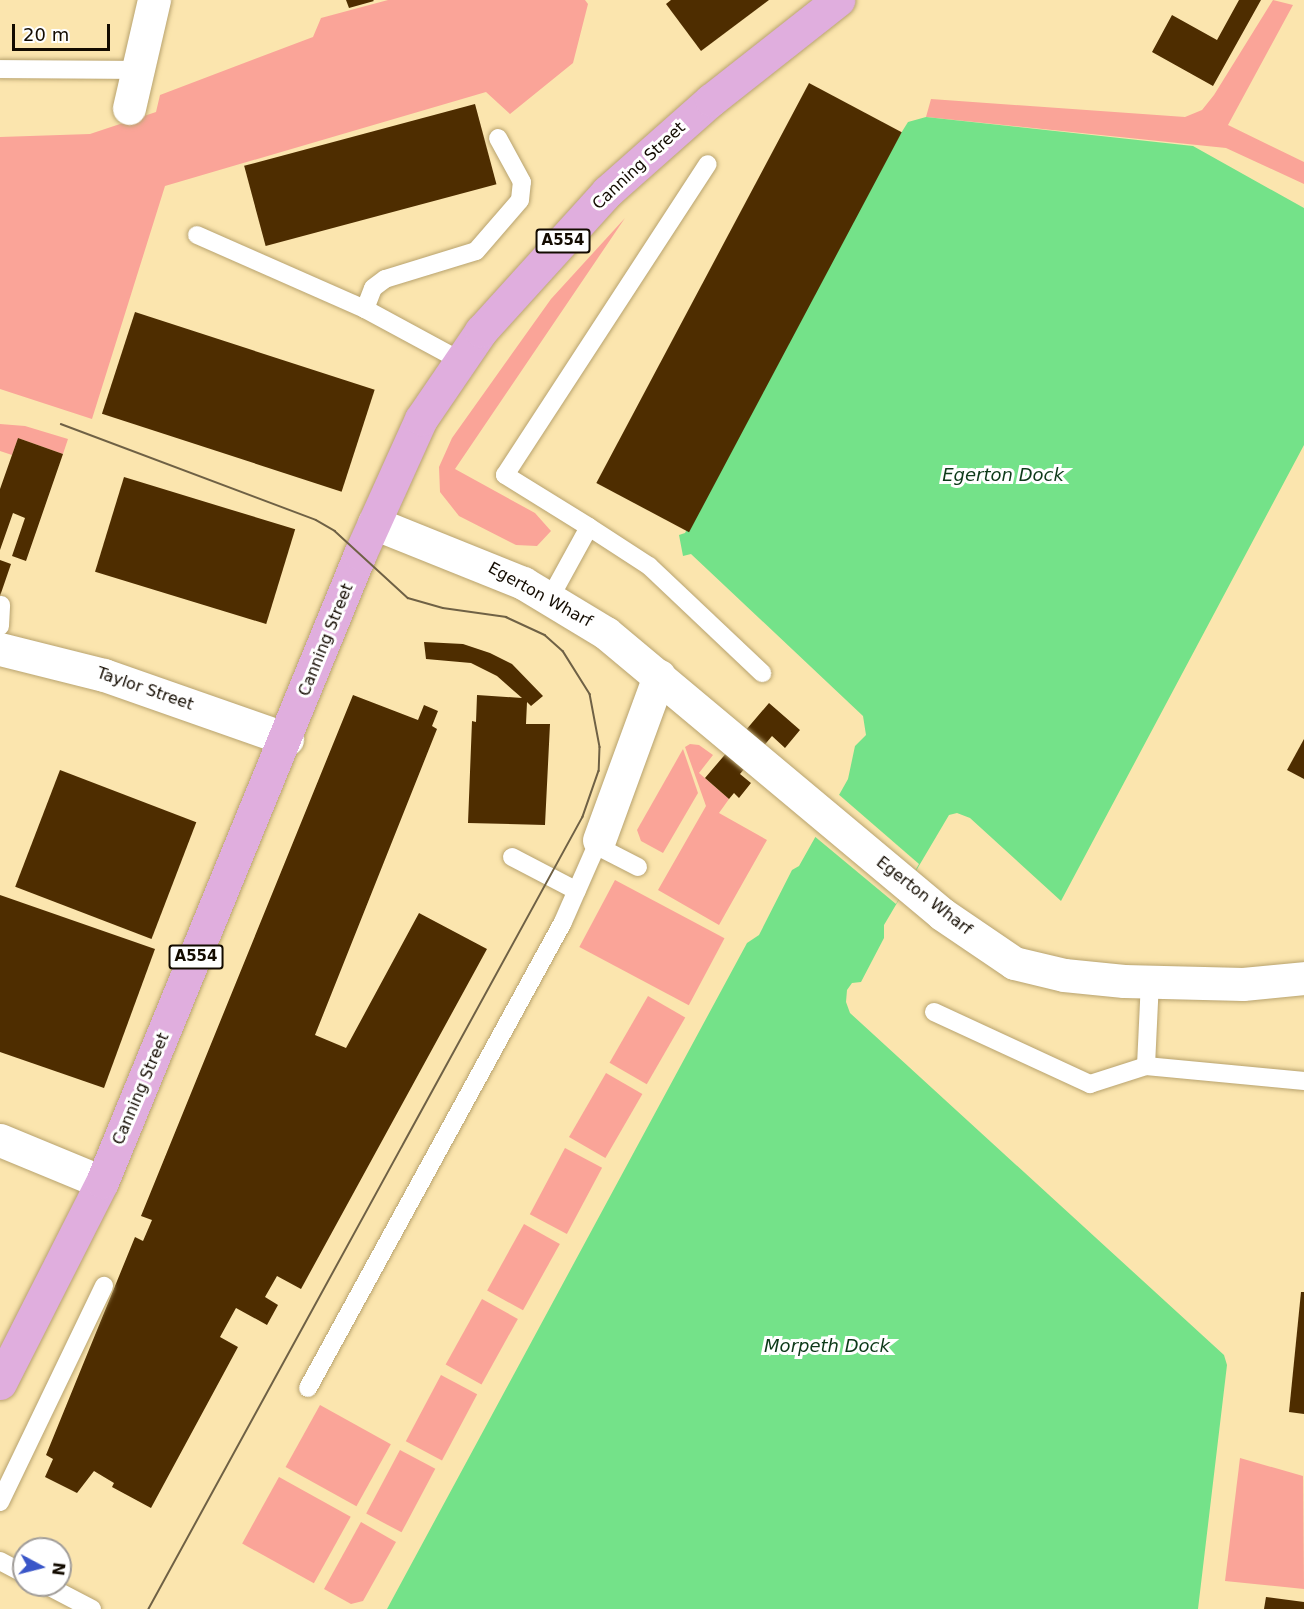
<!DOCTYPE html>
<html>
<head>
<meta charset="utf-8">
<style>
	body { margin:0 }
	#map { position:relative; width:1304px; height:1609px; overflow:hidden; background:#fbe5ae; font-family:"DejaVu Sans",sans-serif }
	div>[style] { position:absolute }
	.green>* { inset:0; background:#faa498; transform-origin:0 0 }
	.water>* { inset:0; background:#74e289 }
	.pier>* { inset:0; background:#fbe5ae }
	.building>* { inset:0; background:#4e2d00; transform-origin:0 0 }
	.roads { filter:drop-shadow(0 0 2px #b8a36f) drop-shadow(0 0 2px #b8a36f) }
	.service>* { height:18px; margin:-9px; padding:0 9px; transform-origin:9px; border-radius:9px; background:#fff }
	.minor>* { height:33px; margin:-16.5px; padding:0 16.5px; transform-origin:16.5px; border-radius:16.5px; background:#fff }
	.trunk>* { height:33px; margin:-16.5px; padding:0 16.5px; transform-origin:16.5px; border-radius:16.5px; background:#e0aede }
	.tram>* { height:1.5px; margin:-0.75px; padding:0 0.75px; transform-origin:0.75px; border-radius:0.75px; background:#6f6145 }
	span { translate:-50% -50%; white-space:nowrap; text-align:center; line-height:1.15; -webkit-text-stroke:6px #fff; paint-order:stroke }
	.shield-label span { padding:2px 4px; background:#fff; border:2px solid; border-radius:4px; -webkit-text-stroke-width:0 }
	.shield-label { font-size:15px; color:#130b00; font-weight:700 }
	.street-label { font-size:16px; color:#130b00 }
	.water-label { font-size:18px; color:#0d3a19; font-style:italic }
	.north { position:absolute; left:12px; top:1537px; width:60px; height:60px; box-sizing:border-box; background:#fff; border:2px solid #a19d99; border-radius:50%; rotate:97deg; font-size:16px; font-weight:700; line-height:24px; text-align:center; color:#130b00 }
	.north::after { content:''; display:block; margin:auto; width:21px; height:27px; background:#3a56c8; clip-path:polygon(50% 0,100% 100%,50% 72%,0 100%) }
	.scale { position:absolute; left:12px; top:24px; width:98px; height:27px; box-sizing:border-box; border:3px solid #130b00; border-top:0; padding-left:8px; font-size:18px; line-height:21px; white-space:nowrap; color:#130b00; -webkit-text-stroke:4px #fff; paint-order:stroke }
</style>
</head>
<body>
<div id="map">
	<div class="green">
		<i style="clip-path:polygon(388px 0,585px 0,588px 4px,573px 63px,510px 114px,486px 92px,165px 186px,92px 419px,0 389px,0 137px,90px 134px,156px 112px,160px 95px,313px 37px,321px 18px)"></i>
		<i style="clip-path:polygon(1273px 0,1293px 5px,1228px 125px,1304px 162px,1304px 184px,1226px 148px,926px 117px,931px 99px,1185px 117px,1202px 110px,1214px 95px)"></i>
		<i style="clip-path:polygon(625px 218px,455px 469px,535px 513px,551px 531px,537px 546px,516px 545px,459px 516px,440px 492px,439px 467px,452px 438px,551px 299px)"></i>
		<i style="clip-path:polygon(0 424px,25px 426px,68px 439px,63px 454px,18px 438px,12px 455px,0 451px)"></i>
		<i style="clip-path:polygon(690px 744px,699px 745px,713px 755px,699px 773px,729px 799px,719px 813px,767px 840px,719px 925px,658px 890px,706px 806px,685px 747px)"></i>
		<i style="clip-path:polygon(683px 749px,698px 793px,663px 853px,641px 841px,637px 830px)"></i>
		<i style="left:615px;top:880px;width:124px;height:76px;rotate:28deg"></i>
		<i style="left:648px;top:996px;width:43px;height:77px;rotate:30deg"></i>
		<i style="left:606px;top:1073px;width:42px;height:74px;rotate:30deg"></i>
		<i style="left:565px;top:1148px;width:42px;height:75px;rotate:28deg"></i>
		<i style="left:524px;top:1224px;width:41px;height:76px;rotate:29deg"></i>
		<i style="left:482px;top:1299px;width:41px;height:75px;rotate:29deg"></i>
		<i style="left:441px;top:1375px;width:41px;height:75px;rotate:28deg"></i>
		<i style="left:320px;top:1405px;width:81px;height:71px;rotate:29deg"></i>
		<i style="left:400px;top:1450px;width:40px;height:72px;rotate:28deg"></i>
		<i style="clip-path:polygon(1240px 1458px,1303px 1476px,1304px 1589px,1225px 1581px)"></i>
		<i style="left:279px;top:1477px;width:82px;height:76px;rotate:29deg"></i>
		<i style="clip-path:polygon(361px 1522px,396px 1542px,363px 1601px,351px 1604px,324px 1589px)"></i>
	</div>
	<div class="water">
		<i style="clip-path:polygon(926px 117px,1193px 146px,1304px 208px,1304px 445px,1061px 901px,970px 818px,957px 813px,949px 815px,884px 925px,884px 938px,861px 982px,852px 983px,847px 990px,846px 1002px,850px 1013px,1224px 1355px,1227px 1365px,1198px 1609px,387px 1609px,747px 943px,759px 935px,792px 870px,799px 866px,848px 779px,855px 746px,866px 735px,863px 716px,691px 554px,683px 556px,679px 535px,685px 533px,898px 138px,908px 122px)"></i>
	</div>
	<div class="pier">
		<i style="clip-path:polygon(837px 793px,919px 864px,896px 904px,813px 835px)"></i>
	</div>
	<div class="building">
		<i style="clip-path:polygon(346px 0,373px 0,374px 1px,349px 8px)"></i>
		<i style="clip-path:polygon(671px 0,769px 0,701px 51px,666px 4px)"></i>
		<i style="clip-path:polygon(1239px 0,1261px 0,1213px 86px,1152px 52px,1172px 15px,1217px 40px)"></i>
		<i style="left:809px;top:83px;width:105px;height:453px;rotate:28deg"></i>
		<i style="left:475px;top:104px;width:83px;height:239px;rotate:75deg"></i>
		<i style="left:135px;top:312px;width:252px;height:107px;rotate:18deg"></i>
		<i style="clip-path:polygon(18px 438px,63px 454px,26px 561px,12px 556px,25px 518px,13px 513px,0 550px,0 489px)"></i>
		<i style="left:124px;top:477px;width:179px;height:99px;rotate:17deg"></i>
		<i style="clip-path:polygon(0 560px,11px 564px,0 596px)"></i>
		<i style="clip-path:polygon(424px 642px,463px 644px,490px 653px,512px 664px,543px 696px,531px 706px,527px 702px,526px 724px,550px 724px,545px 825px,468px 823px,472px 721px,476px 722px,477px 695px,522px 698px,497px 676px,471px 663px,426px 659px)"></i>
		<i style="clip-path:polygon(353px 695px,418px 720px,424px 705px,438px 711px,432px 726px,437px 729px,315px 1035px,346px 1048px,419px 913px,487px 949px,301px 1289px,277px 1276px,265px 1297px,278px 1305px,267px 1325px,236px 1308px,220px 1337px,238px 1347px,151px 1508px,112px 1487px,114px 1483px,94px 1471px,77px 1493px,45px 1477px,53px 1459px,46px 1455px,135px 1237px,143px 1241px,152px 1220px,141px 1216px)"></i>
		<i style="clip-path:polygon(769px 703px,800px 730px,785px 748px,772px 736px,740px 774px,751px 783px,739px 798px,734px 793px,729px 799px,705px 778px)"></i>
		<i style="clip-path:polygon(1304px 739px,1304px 779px,1287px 770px)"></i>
		<i style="left:60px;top:770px;width:146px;height:125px;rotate:21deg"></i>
		<i style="clip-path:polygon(0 895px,155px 949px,104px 1088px,0 1052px)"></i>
		<i style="clip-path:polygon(1301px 1292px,1304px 1292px,1304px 1414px,1289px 1412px)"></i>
		<i style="clip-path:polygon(1266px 1597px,1304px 1602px,1304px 1609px,1264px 1609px)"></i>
	</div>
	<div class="roads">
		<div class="service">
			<i style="left:0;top:69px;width:137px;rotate:0.4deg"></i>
			<i style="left:197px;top:235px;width:184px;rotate:23.8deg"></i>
			<i style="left:365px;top:309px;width:109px;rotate:28.4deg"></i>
			<i style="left:365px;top:309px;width:22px;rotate:-69deg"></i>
			<i style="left:373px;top:288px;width:15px;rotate:-37deg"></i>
			<i style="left:385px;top:279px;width:95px;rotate:-17.1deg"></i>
			<i style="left:476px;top:251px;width:67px;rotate:-49.2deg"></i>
			<i style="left:520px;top:200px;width:18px;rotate:-84deg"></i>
			<i style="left:522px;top:182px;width:50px;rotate:-118.6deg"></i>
			<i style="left:589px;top:527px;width:72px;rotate:33deg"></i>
			<i style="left:649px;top:566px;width:156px;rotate:43.4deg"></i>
			<i style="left:550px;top:598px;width:81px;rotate:-61.2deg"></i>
			<i style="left:589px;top:527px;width:99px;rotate:-148.2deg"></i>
			<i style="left:505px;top:475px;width:371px;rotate:-56.9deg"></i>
			<i style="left:0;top:626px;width:21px;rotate:-87deg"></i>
			<i style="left:597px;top:846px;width:46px;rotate:27.1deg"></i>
			<i style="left:512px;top:857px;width:73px;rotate:27.6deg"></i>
			<i style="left:1150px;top:981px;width:85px;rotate:92.7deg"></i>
			<i style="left:1146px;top:1066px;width:159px;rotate:5.4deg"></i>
			<i style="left:934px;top:1012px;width:172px;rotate:24.8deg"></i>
			<i style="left:1090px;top:1084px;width:59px;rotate:-17.8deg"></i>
			<i style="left:308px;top:1388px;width:531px;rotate:-61.31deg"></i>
			<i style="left:563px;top:922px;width:90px;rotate:-66.3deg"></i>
			<i style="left:0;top:1502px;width:240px;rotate:-64.3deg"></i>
			<i style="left:0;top:1561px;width:27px;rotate:28deg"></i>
			<i style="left:46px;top:1585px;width:52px;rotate:27.6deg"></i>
		</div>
		<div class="minor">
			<i style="left:129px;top:108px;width:111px;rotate:-77deg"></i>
			<i style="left:374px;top:523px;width:161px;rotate:21.9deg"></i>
			<i style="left:523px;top:583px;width:97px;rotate:31.1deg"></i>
			<i style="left:606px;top:633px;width:438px;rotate:39.9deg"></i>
			<i style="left:942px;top:914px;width:87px;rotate:34.2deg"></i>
			<i style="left:1014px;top:963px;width:51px;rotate:13.5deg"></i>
			<i style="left:1064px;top:975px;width:60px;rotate:5.7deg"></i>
			<i style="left:1124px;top:981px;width:119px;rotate:1.4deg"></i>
			<i style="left:1243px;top:984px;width:61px;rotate:-5.6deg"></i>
			<i style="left:0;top:649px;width:107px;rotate:14deg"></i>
			<i style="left:104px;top:675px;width:194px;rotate:19.3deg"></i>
			<i style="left:599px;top:840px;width:175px;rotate:-69.9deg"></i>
			<i style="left:0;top:1140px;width:110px;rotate:22.4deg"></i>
		</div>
		<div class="trunk">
			<i style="left:0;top:1383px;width:225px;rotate:-63.1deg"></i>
			<i style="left:102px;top:1182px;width:679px;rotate:-67.67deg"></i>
			<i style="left:360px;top:554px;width:148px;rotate:-65.7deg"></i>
			<i style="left:421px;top:419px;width:107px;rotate:-55.7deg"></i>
			<i style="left:481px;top:331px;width:188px;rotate:-47.8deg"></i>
			<i style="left:607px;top:192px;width:139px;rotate:-41.5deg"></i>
			<i style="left:711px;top:100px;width:162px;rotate:-38.2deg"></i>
		</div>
	</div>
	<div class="tram">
		<i style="left:61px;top:424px;width:272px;rotate:20.6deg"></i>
		<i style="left:316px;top:520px;width:22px;rotate:30deg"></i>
		<i style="left:335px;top:531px;width:99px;rotate:42.5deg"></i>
		<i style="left:408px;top:598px;width:36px;rotate:16deg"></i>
		<i style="left:443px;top:608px;width:64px;rotate:8.1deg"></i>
		<i style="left:506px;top:617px;width:43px;rotate:24.8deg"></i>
		<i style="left:545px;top:635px;width:24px;rotate:42deg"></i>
		<i style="left:563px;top:651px;width:51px;rotate:57.9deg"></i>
		<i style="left:590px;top:694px;width:54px;rotate:79.3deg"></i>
		<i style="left:600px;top:747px;width:24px;rotate:92deg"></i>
		<i style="left:599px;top:771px;width:49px;rotate:109.2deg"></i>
		<i style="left:583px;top:817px;width:903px;rotate:118.72deg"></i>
	</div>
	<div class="shield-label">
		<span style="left:563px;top:241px">A554</span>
		<span style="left:196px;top:957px">A554</span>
	</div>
	<div class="street-label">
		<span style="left:639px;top:166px;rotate:-43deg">Canning Street</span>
		<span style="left:540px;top:595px;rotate:29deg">Egerton Wharf</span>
		<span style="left:326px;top:640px;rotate:-68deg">Canning Street</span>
		<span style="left:145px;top:689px;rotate:19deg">Taylor Street</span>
		<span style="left:924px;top:896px;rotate:38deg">Egerton Wharf</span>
		<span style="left:141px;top:1089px;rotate:-67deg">Canning Street</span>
	</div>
	<div class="water-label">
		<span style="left:1003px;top:475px">Egerton Dock</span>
		<span style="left:827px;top:1346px">Morpeth Dock</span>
	</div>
	<div class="north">N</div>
	<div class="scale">20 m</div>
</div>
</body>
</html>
